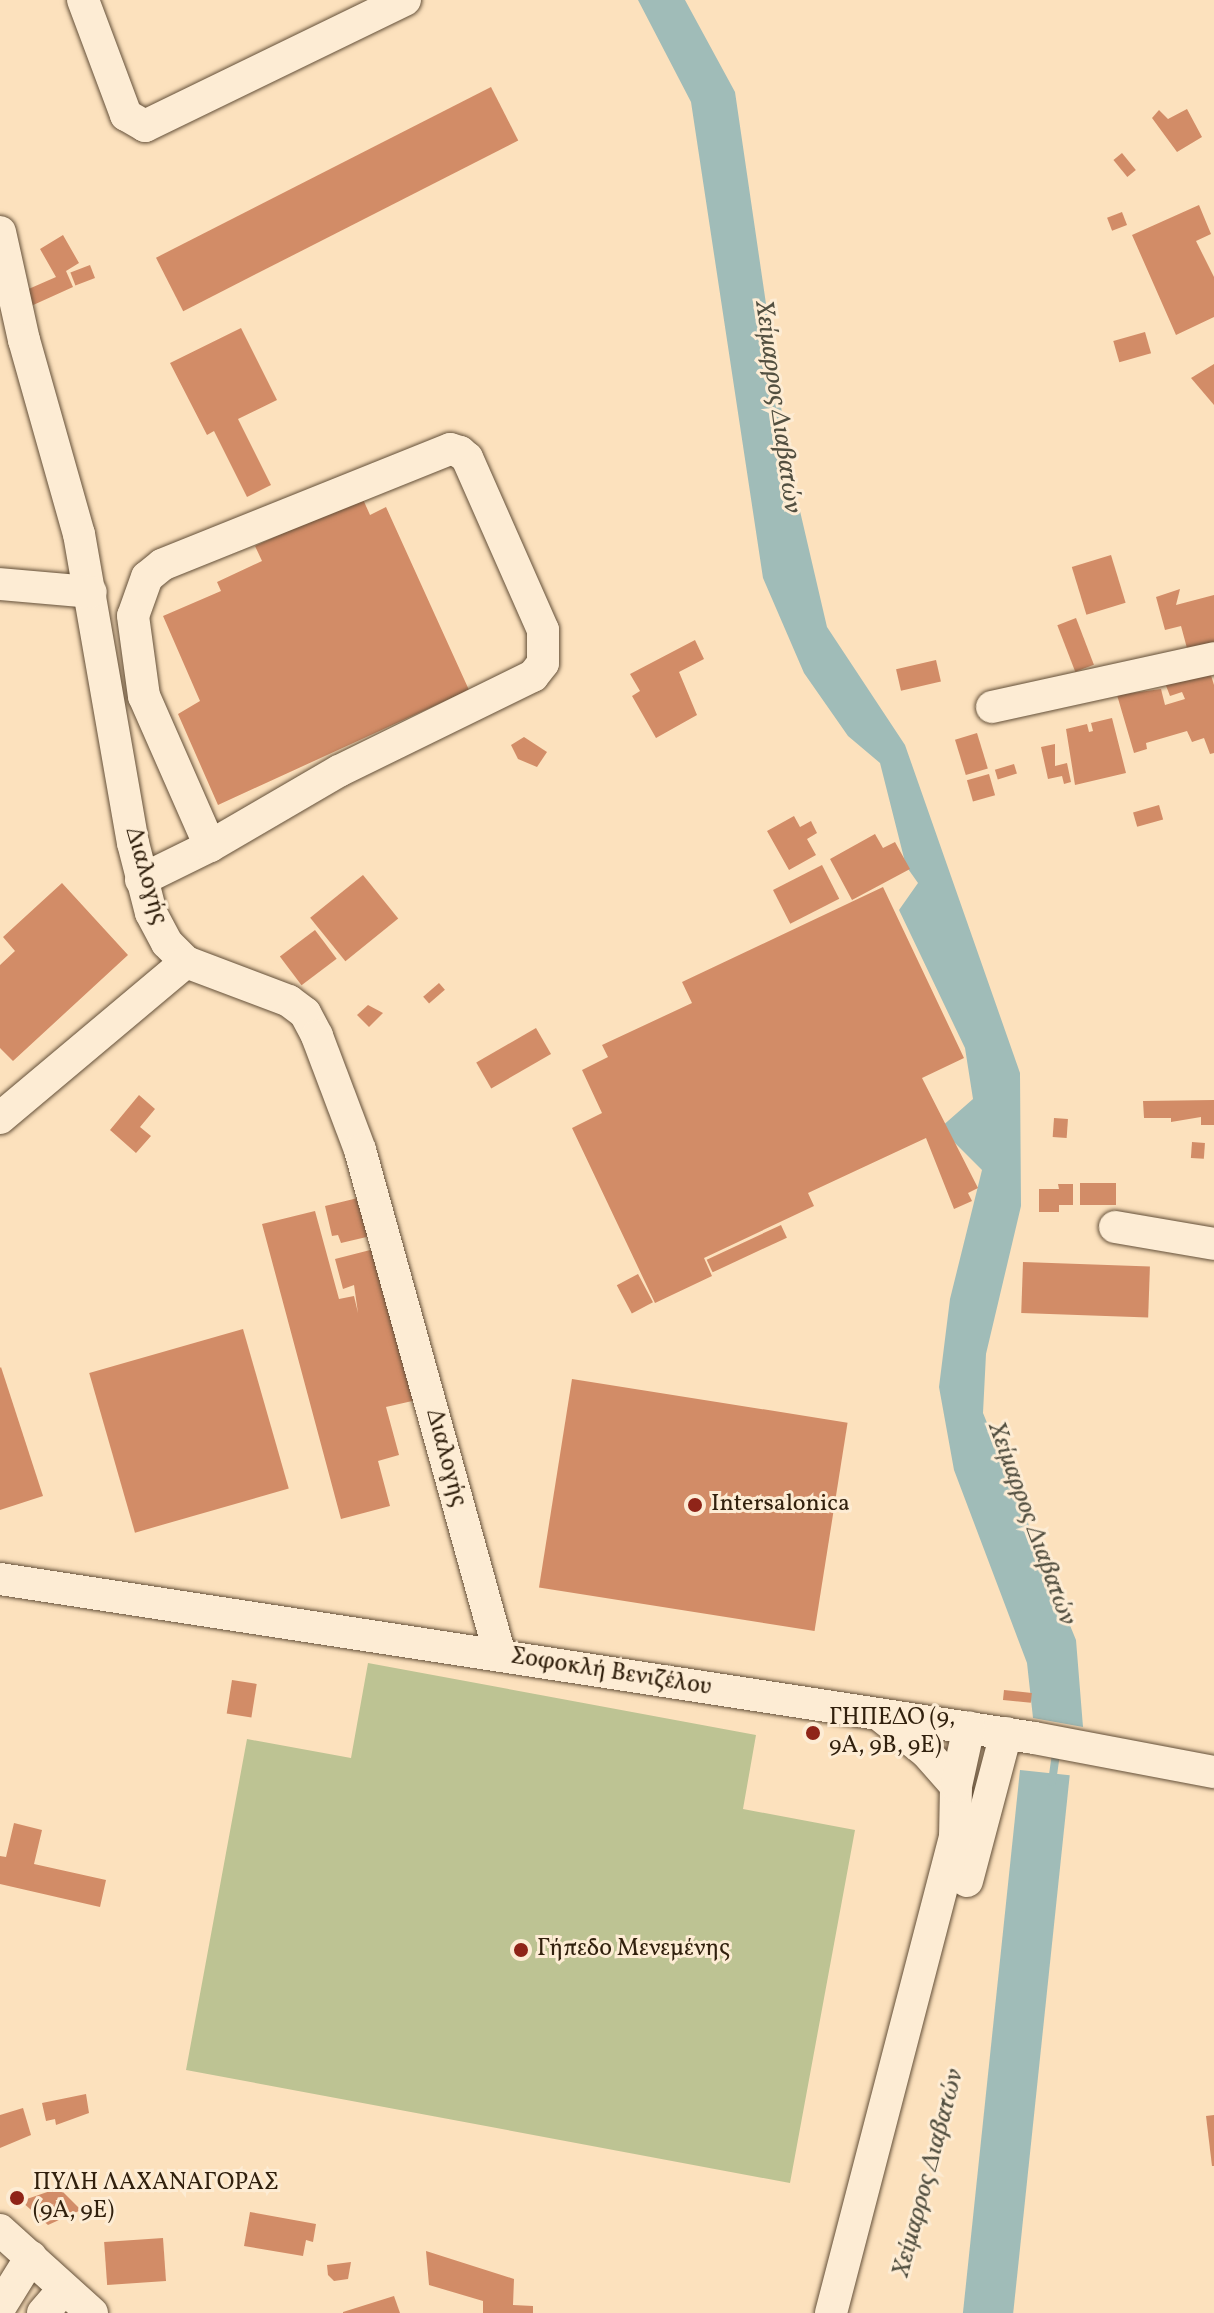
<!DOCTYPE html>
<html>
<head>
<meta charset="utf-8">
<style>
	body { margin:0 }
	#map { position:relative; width:1214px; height:2313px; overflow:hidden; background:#fce1bd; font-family:Vollkorn,serif }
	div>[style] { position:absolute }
	.green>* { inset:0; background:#bdc393 }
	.water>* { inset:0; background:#a0bcb8; transform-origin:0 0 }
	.stream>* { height:8px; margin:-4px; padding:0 4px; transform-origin:4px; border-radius:4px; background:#a0bcb8 }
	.building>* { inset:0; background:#d28c67; transform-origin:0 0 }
	.roads { filter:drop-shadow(0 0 2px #645039) drop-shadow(0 0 2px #645039) }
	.minor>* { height:32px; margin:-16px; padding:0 16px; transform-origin:16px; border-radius:16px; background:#fdecd4 }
	.dots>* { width:22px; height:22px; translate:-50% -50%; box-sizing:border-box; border:4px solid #fdecd4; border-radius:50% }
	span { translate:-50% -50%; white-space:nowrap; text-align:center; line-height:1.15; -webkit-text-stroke:6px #fdecd4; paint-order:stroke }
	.street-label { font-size:24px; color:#31200d }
	.poi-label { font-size:24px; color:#31200d }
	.left { translate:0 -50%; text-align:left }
	.water-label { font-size:26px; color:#524f40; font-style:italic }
</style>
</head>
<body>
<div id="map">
	<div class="green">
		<i style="clip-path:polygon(368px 1663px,756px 1735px,743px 1809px,855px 1830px,790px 2183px,186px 2070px,247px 1739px,351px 1758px)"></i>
	</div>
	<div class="water">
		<i style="clip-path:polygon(638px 0,685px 0,735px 92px,790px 468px,827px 627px,905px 745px,1020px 1073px,1021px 1206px,986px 1354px,983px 1413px,1076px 1640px,1083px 1727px,1033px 1718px,1027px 1663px,954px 1470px,939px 1387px,950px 1299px,982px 1170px,940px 1128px,973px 1099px,965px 1048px,899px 910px,918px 883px,906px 866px,880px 763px,848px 736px,804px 673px,763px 578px,691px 102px)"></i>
		<i style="left:1020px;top:1770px;width:50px;height:563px;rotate:6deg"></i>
	</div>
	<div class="stream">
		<i style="left:1052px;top:1782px;width:34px;rotate:-82deg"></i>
	</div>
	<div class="building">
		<i style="left:491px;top:87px;width:60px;height:376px;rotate:63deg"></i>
		<i style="clip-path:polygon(1187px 109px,1202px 137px,1177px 152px,1152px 118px,1159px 110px,1168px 119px)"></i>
		<i style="left:1122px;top:153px;width:22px;height:11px;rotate:51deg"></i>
		<i style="clip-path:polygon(1199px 205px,1211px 234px,1196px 241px,1214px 277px,1214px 317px,1176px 335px,1132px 235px)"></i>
		<i style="left:1122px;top:212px;width:14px;height:16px;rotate:69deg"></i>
		<i style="clip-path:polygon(63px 235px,79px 263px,66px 271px,73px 287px,31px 306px,24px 291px,56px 277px,40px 249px)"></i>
		<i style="left:90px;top:265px;width:14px;height:21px;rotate:69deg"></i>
		<i style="clip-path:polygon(241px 328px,277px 400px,238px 419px,271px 485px,247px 497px,214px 431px,207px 435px,170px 363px)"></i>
		<i style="left:1145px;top:332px;width:22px;height:33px;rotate:74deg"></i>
		<i style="clip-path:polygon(1214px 364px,1214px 405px,1191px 378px)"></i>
		<i style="clip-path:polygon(362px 497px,370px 515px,386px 507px,469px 690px,218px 805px,178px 714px,200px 701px,163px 616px,221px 591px,217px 582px,262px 561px,255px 546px)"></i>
		<i style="left:1111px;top:555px;width:50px;height:41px;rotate:73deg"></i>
		<i style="clip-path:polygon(1180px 589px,1176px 605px,1214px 595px,1214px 645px,1188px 652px,1181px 626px,1165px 630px,1156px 597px)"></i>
		<i style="left:1076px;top:618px;width:50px;height:20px;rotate:69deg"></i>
		<i style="clip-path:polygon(695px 640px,704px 659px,679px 672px,697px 715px,656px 738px,632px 696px,640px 691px,630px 674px)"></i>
		<i style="left:936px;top:660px;width:22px;height:41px;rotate:77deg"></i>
		<i style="clip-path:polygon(1209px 669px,1214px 685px,1214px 753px,1210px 754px,1204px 738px,1192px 742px,1187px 731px,1146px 743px,1147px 749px,1134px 753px,1117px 695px,1161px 689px,1165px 705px,1185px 699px,1182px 692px,1170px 696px,1165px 683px)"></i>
		<i style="clip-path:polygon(1112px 718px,1126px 773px,1075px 785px,1066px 729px,1087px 724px,1089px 732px,1093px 731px,1091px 723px)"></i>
		<i style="left:977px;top:733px;width:37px;height:23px;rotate:73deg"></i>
		<i style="clip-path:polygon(524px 737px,547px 752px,537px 767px,518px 759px,511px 745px)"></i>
		<i style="clip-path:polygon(1055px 744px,1055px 766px,1067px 763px,1071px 782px,1064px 784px,1062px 776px,1048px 779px,1041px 747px)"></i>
		<i style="left:1014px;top:764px;width:10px;height:20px;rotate:73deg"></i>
		<i style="left:989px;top:774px;width:22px;height:23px;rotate:74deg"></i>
		<i style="left:1159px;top:805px;width:15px;height:27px;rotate:74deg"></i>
		<i style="clip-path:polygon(794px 816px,800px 827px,811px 821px,817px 833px,807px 839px,816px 855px,789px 870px,767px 831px)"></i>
		<i style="clip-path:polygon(875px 834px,883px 848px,895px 842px,910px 869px,852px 900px,830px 859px)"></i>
		<i style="left:822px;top:865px;width:38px;height:55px;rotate:63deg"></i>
		<i style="left:363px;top:875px;width:56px;height:68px;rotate:51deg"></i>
		<i style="clip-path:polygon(62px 883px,128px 955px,13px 1061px,0 1048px,0 965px,15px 951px,3px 937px)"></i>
		<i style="clip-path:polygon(883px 887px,964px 1058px,922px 1078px,978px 1188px,968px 1193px,972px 1201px,954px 1209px,926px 1138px,808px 1193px,814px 1206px,704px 1258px,712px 1276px,655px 1303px,572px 1128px,602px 1113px,582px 1070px,608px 1057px,602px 1045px,692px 1003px,682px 982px)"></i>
		<i style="left:315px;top:930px;width:36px;height:44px;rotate:53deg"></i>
		<i style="left:439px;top:983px;width:9px;height:21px;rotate:49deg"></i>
		<i style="clip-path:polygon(368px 1005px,383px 1013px,369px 1027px,357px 1015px)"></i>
		<i style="left:536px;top:1028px;width:30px;height:69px;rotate:60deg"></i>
		<i style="clip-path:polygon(139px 1095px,155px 1109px,140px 1127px,151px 1136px,136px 1153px,110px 1130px)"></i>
		<i style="clip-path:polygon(1214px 1100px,1214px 1125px,1201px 1125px,1201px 1117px,1171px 1122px,1171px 1118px,1144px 1118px,1143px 1101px)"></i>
		<i style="left:1054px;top:1118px;width:14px;height:19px;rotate:4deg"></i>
		<i style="left:1192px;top:1142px;width:13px;height:16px;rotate:4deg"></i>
		<i style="left:1080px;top:1183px;width:36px;height:22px"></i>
		<i style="clip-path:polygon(1058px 1184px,1073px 1184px,1073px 1205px,1059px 1205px,1059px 1212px,1039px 1212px,1039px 1189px,1059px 1189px)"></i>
		<i style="clip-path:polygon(366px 1196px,375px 1235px,341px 1243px,338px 1235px,332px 1236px,325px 1206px)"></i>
		<i style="clip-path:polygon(315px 1211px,339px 1299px,354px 1296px,358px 1313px,354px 1285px,343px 1289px,335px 1259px,382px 1247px,421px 1399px,386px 1407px,399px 1455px,378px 1461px,390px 1506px,341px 1519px,262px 1224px)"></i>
		<i style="left:781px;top:1225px;width:14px;height:82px;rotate:65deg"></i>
		<i style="left:1023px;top:1262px;width:127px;height:51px;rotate:2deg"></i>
		<i style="left:638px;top:1274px;width:32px;height:24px;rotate:62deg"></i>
		<i style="left:243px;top:1329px;width:166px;height:160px;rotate:74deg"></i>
		<i style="clip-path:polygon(1px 1367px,43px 1496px,0 1510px,0 1368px)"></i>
		<i style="left:572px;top:1379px;width:279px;height:211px;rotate:9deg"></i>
		<i style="left:232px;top:1680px;width:25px;height:34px;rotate:9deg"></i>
		<i style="left:1004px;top:1690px;width:28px;height:10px;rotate:6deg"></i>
		<i style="clip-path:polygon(14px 1823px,42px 1830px,34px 1864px,106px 1880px,100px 1907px,0 1884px,0 1856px,6px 1857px)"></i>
		<i style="clip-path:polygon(86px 2094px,89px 2113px,56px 2125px,55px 2119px,46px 2121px,42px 2103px)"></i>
		<i style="clip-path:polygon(23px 2108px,31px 2135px,0 2148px,0 2115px)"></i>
		<i style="clip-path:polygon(1214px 2115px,1214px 2166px,1212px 2166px,1206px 2116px)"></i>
		<i style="clip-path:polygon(59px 2188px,81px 2210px,48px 2225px,21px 2201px)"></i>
		<i style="clip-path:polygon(250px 2212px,316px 2224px,313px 2242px,306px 2240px,303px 2256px,244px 2246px)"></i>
		<i style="left:163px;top:2238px;width:43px;height:59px;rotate:86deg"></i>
		<i style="clip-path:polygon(426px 2251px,514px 2279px,513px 2305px,533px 2306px,533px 2313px,483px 2313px,483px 2301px,429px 2285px)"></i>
		<i style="clip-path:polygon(351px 2262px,348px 2279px,334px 2281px,328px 2275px,327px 2265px)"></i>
		<i style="clip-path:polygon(394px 2296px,400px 2313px,343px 2313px,343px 2312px)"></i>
	</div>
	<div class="roads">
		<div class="minor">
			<i style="left:83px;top:0;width:123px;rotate:69.5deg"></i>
			<i style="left:126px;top:115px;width:22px;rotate:30deg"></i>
			<i style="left:145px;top:126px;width:289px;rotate:-25.9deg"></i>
			<i style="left:0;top:232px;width:111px;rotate:77.5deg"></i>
			<i style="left:24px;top:340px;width:202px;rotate:74.2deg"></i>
			<i style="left:79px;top:534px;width:314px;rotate:80.1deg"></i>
			<i style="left:133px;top:843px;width:72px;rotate:75.6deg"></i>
			<i style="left:151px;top:913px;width:34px;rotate:62deg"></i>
			<i style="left:167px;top:943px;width:27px;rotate:45deg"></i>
			<i style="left:186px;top:962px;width:110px;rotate:20.7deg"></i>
			<i style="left:289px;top:1001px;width:20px;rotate:37deg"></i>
			<i style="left:305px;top:1013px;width:26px;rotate:62deg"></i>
			<i style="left:317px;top:1036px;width:122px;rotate:69.3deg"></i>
			<i style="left:360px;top:1150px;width:524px;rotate:74.51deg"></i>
			<i style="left:0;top:584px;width:91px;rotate:5deg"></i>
			<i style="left:992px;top:707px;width:227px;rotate:-12.4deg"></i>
			<i style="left:141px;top:880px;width:77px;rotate:-26.2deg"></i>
			<i style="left:210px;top:846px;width:149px;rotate:-30.2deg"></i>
			<i style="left:339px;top:771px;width:216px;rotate:-26.1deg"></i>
			<i style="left:533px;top:676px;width:16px;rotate:-52deg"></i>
			<i style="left:543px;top:663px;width:33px;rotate:-90deg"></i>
			<i style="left:543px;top:630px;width:188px;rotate:-113.8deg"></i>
			<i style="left:467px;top:458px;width:9px;rotate:-139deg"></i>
			<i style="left:460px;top:452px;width:10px;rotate:-163deg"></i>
			<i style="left:450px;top:449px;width:310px;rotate:158.1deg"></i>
			<i style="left:162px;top:565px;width:19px;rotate:141deg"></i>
			<i style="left:147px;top:577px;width:41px;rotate:109.7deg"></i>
			<i style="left:133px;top:616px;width:81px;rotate:82.2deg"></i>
			<i style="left:144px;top:696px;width:164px;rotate:66.3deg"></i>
			<i style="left:0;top:1118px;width:243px;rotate:-40deg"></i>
			<i style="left:1115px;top:1227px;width:100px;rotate:9.7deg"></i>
			<i style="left:0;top:1579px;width:1046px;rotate:8.74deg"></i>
			<i style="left:1034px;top:1738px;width:183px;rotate:10.7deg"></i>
			<i style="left:881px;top:1716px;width:58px;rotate:38.7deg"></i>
			<i style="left:926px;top:1752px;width:45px;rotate:48.6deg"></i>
			<i style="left:967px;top:1881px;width:153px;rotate:-75.2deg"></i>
			<i style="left:0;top:2230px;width:124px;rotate:42.1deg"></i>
			<i style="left:0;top:2307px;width:59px;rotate:-58.2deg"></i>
			<i style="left:43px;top:2313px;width:32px;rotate:-49deg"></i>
			<i style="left:831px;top:2313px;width:491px;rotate:-75.4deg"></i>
			<i style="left:955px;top:1838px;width:52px;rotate:-88.9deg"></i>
			<i style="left:956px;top:1786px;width:60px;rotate:-77.6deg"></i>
		</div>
	</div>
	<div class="dots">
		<i style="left:695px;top:1505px;background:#8f2418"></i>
		<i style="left:813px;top:1733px;background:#8f2418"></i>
		<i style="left:521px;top:1950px;background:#8f2418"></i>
		<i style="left:17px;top:2198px;background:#8f2418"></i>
	</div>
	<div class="street-label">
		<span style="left:145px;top:876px;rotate:74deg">Διαλογής</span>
		<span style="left:445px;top:1458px;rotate:75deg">Διαλογής</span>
		<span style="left:611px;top:1673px;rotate:9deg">Σοφοκλή Βενιζέλου</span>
	</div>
	<div class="poi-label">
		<span class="left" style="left:711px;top:1505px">Intersalonica</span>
		<span class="left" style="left:829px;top:1733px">ΓΗΠΕΔΟ (9,<br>9Α, 9Β, 9Ε)</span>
		<span class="left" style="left:537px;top:1950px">Γήπεδο Μενεμένης</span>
		<span class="left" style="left:33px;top:2198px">ΠΥΛΗ ΛΑΧΑΝΑΓΟΡΑΣ<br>(9Α, 9Ε)</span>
	</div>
	<div class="water-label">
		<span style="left:777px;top:407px;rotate:82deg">Χείμαρρος Διαβατών</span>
		<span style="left:1031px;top:1524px;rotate:70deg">Χείμαρρος Διαβατών</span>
		<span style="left:929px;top:2173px;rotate:-75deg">Χείμαρρος Διαβατών</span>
	</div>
</div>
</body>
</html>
